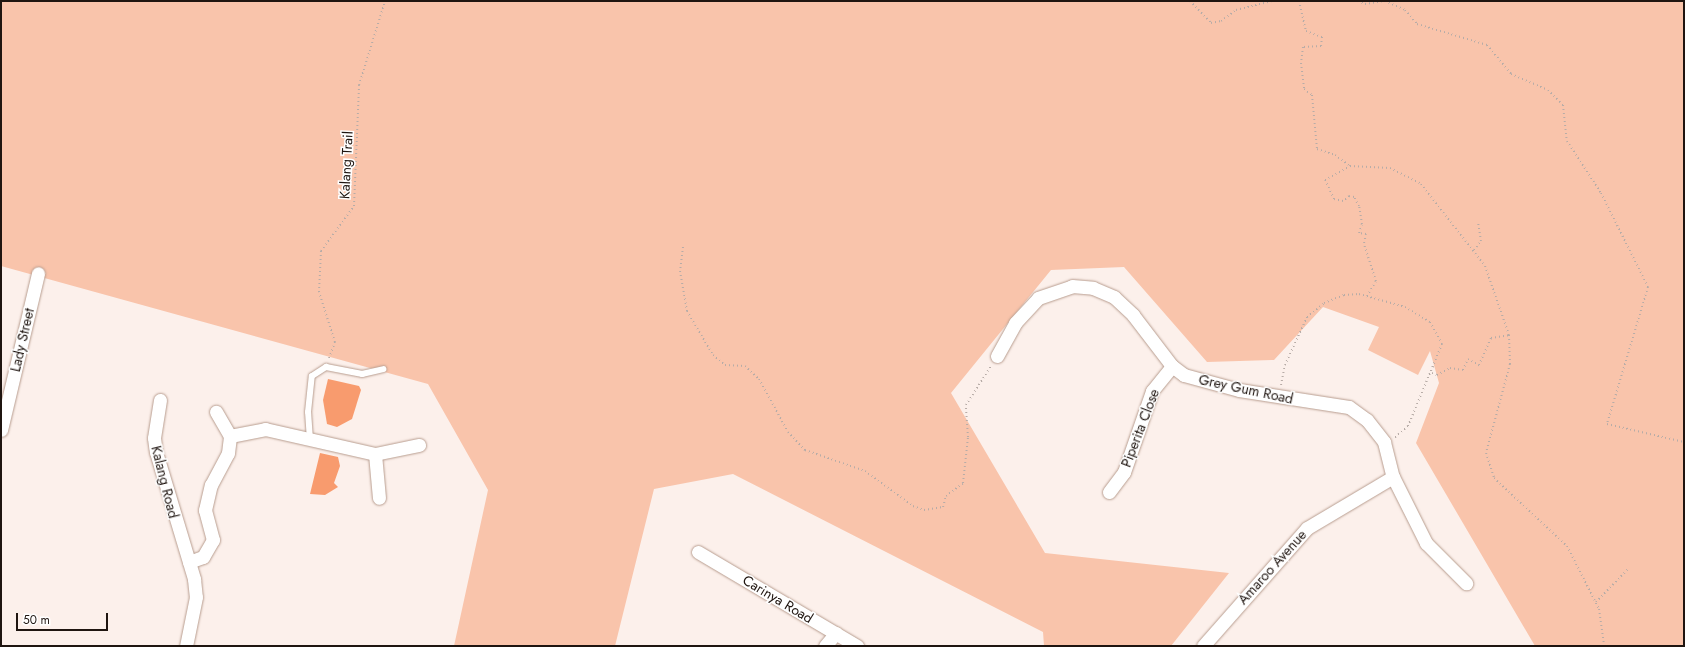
<!DOCTYPE html>
<html>
<head>
<meta charset="utf-8">
<style>
	body { margin:0 }
	#map { position:relative; width:1685px; height:647px; overflow:hidden; background:#fcf0eb; font-family:Jost,sans-serif }
	div>[style] { position:absolute }
	.green>* { inset:0; background:#f9c4ab }
	.water>* { inset:0; background:#f89b6e }
	.path>* { height:2px; margin-top:-1px; transform-origin:0; background:repeating-linear-gradient(90deg,#b7aca7 0 1px,transparent 0 4px) }
	.roads { filter:drop-shadow(0 0 1px #b89d8f) drop-shadow(0 0 1px #b89d8f) }
	.lane>* { height:6px; margin:-3px; padding:0 3px; transform-origin:3px; border-radius:3px; background:#fff }
	.street>* { height:13px; margin:-6.5px; padding:0 6.5px; transform-origin:6.5px; border-radius:6.5px; background:#fff }
	span { translate:-50% -50%; white-space:nowrap; text-align:center; line-height:1.15; -webkit-text-stroke:3px #fff; paint-order:stroke }
	.street-label { font-size:14px; color:#1f1510 }
	.frame { position:absolute; inset:0; border:2px solid #1f1510; pointer-events:none }
	.scale { position:absolute; left:16px; top:613px; width:92px; height:18px; box-sizing:border-box; border:2px solid #1f1510; border-top:0; padding-left:5px; font-size:12px; line-height:14px; white-space:nowrap; color:#1f1510; -webkit-text-stroke:3px #fff; paint-order:stroke }
</style>
</head>
<body>
<div id="map">
	<div class="green">
		<i style="clip-path:polygon(1px 1px,1684px 1px,1684px 646px,1535px 646px,1416px 443px,1439px 383px,1430px 351px,1418px 375px,1368px 350px,1379px 327px,1323px 307px,1274px 360px,1207px 362px,1124px 267px,1051px 270px,951px 393px,1045px 553px,1229px 573px,1171px 646px,1044px 646px,1043px 632px,733px 474px,654px 489px,615px 646px,454px 646px,488px 490px,428px 384px,1px 266px)"></i>
	</div>
	<div class="water">
		<i style="clip-path:polygon(328px 379px,359px 386px,361px 390px,352px 419px,337px 427px,327px 424px,323px 400px)"></i>
		<i style="clip-path:polygon(320px 453px,338px 457px,340px 466px,334px 483px,338px 487px,325px 495px,310px 494px)"></i>
	</div>
	<div class="path">
		<i style="left:1190px;top:1px;width:30px;rotate:46deg"></i>
		<i style="left:1211px;top:23px;width:10px;rotate:-11deg"></i>
		<i style="left:1221px;top:21px;width:19px;rotate:-36deg"></i>
		<i style="left:1236px;top:10px;width:37px;rotate:-14deg"></i>
		<i style="left:1299px;top:1px;width:31px;rotate:77deg"></i>
		<i style="left:1306px;top:31px;width:17px;rotate:21deg"></i>
		<i style="left:1322px;top:37px;width:9px;rotate:96deg"></i>
		<i style="left:1321px;top:46px;width:18px;rotate:177deg"></i>
		<i style="left:1303px;top:47px;width:16px;rotate:97deg"></i>
		<i style="left:1301px;top:63px;width:26px;rotate:83deg"></i>
		<i style="left:1304px;top:89px;width:10px;rotate:37deg"></i>
		<i style="left:1312px;top:95px;width:54px;rotate:84.7deg"></i>
		<i style="left:1317px;top:149px;width:19px;rotate:18deg"></i>
		<i style="left:1335px;top:155px;width:19px;rotate:36deg"></i>
		<i style="left:1358px;top:1px;width:8px;rotate:23deg"></i>
		<i style="left:1365px;top:4px;width:19px;rotate:-9deg"></i>
		<i style="left:1385px;top:1px;width:22px;rotate:24deg"></i>
		<i style="left:1405px;top:10px;width:18px;rotate:49deg"></i>
		<i style="left:1417px;top:24px;width:73px;rotate:16.7deg"></i>
		<i style="left:1487px;top:45px;width:38px;rotate:50deg"></i>
		<i style="left:1511px;top:74px;width:40px;rotate:23.4deg"></i>
		<i style="left:1548px;top:90px;width:21px;rotate:45deg"></i>
		<i style="left:1563px;top:105px;width:36px;rotate:84deg"></i>
		<i style="left:1567px;top:141px;width:62px;rotate:56.8deg"></i>
		<i style="left:1601px;top:193px;width:105px;rotate:63.4deg"></i>
		<i style="left:1648px;top:287px;width:143px;rotate:106.7deg"></i>
		<i style="left:1607px;top:424px;width:79px;rotate:13.2deg"></i>
		<i style="left:683px;top:247px;width:24px;rotate:97deg"></i>
		<i style="left:680px;top:271px;width:41px;rotate:80.1deg"></i>
		<i style="left:687px;top:311px;width:51px;rotate:59.4deg"></i>
		<i style="left:713px;top:355px;width:16px;rotate:40deg"></i>
		<i style="left:725px;top:365px;width:20px;rotate:3deg"></i>
		<i style="left:745px;top:366px;width:19px;rotate:43deg"></i>
		<i style="left:759px;top:379px;width:60px;rotate:61.3deg"></i>
		<i style="left:788px;top:432px;width:25px;rotate:47deg"></i>
		<i style="left:805px;top:450px;width:64px;rotate:19.3deg"></i>
		<i style="left:865px;top:471px;width:59px;rotate:36.1deg"></i>
		<i style="left:913px;top:506px;width:12px;rotate:20deg"></i>
		<i style="left:924px;top:510px;width:19px;rotate:-9deg"></i>
		<i style="left:943px;top:507px;width:11px;rotate:-75deg"></i>
		<i style="left:946px;top:496px;width:21px;rotate:-37deg"></i>
		<i style="left:963px;top:483px;width:46px;rotate:-83.8deg"></i>
		<i style="left:968px;top:437px;width:32px;rotate:-94deg"></i>
		<i style="left:966px;top:405px;width:46px;rotate:-57.3deg"></i>
		<i style="left:1474px;top:250px;width:11px;rotate:-52deg"></i>
		<i style="left:1481px;top:241px;width:18px;rotate:-99deg"></i>
		<i style="left:1367px;top:296px;width:17px;rotate:-59deg"></i>
		<i style="left:1376px;top:281px;width:40px;rotate:-108deg"></i>
		<i style="left:1364px;top:243px;width:9px;rotate:-77deg"></i>
		<i style="left:1366px;top:234px;width:7px;rotate:-172deg"></i>
		<i style="left:1359px;top:233px;width:9px;rotate:-72deg"></i>
		<i style="left:1362px;top:224px;width:18px;rotate:-99deg"></i>
		<i style="left:1359px;top:206px;width:10px;rotate:-119deg"></i>
		<i style="left:1354px;top:197px;width:5px;rotate:-169deg"></i>
		<i style="left:1349px;top:196px;width:8px;rotate:140deg"></i>
		<i style="left:1343px;top:201px;width:9px;rotate:-167deg"></i>
		<i style="left:1334px;top:199px;width:21px;rotate:-115deg"></i>
		<i style="left:1325px;top:180px;width:29px;rotate:-29deg"></i>
		<i style="left:1350px;top:166px;width:40px;rotate:2.9deg"></i>
		<i style="left:1390px;top:168px;width:35px;rotate:27deg"></i>
		<i style="left:1421px;top:184px;width:104px;rotate:52deg"></i>
		<i style="left:1485px;top:266px;width:73px;rotate:70.8deg"></i>
		<i style="left:1509px;top:335px;width:29px;rotate:88deg"></i>
		<i style="left:1510px;top:364px;width:92px;rotate:105.1deg"></i>
		<i style="left:1486px;top:453px;width:26px;rotate:72deg"></i>
		<i style="left:1494px;top:478px;width:100px;rotate:43deg"></i>
		<i style="left:1567px;top:546px;width:71px;rotate:63.1deg"></i>
		<i style="left:1599px;top:609px;width:37px;rotate:82deg"></i>
		<i style="left:329px;top:358px;width:17px;rotate:-69deg"></i>
		<i style="left:335px;top:342px;width:52px;rotate:-107.7deg"></i>
		<i style="left:319px;top:292px;width:41px;rotate:-87.2deg"></i>
		<i style="left:321px;top:251px;width:56px;rotate:-53.7deg"></i>
		<i style="left:354px;top:206px;width:121px;rotate:-87.6deg"></i>
		<i style="left:359px;top:85px;width:88px;rotate:-72.8deg"></i>
		<i style="left:1432px;top:373px;width:5px;rotate:22deg"></i>
		<i style="left:1437px;top:375px;width:15px;rotate:-28deg"></i>
		<i style="left:1450px;top:368px;width:13px;rotate:9deg"></i>
		<i style="left:1463px;top:370px;width:12px;rotate:-66deg"></i>
		<i style="left:1468px;top:359px;width:13px;rotate:29deg"></i>
		<i style="left:1479px;top:365px;width:30px;rotate:-66deg"></i>
		<i style="left:1491px;top:338px;width:18px;rotate:-9deg"></i>
		<i style="left:1281px;top:385px;width:20px;rotate:-79deg"></i>
		<i style="left:1285px;top:365px;width:53px;rotate:-65.4deg"></i>
		<i style="left:1307px;top:317px;width:22px;rotate:-39deg"></i>
		<i style="left:1324px;top:303px;width:22px;rotate:-22deg"></i>
		<i style="left:1344px;top:295px;width:15px;rotate:-4deg"></i>
		<i style="left:1359px;top:294px;width:48px;rotate:15.8deg"></i>
		<i style="left:1405px;top:307px;width:29px;rotate:31deg"></i>
		<i style="left:1430px;top:322px;width:25px;rotate:61deg"></i>
		<i style="left:1442px;top:344px;width:89px;rotate:112.5deg"></i>
		<i style="left:1408px;top:426px;width:18px;rotate:139deg"></i>
		<i style="left:1596px;top:602px;width:47px;rotate:-45.9deg"></i>
	</div>
	<div class="roads">
		<div class="lane">
			<i style="left:310px;top:440px;width:28px;rotate:-94deg"></i>
			<i style="left:308px;top:412px;width:36px;rotate:-84deg"></i>
			<i style="left:312px;top:376px;width:17px;rotate:-33deg"></i>
			<i style="left:326px;top:367px;width:37px;rotate:11deg"></i>
			<i style="left:362px;top:374px;width:22px;rotate:-13deg"></i>
		</div>
		<div class="street">
			<i style="left:997px;top:356px;width:38px;rotate:-61deg"></i>
			<i style="left:1015px;top:323px;width:34px;rotate:-47deg"></i>
			<i style="left:1038px;top:298px;width:36px;rotate:-19deg"></i>
			<i style="left:1072px;top:286px;width:21px;rotate:5deg"></i>
			<i style="left:1093px;top:288px;width:23px;rotate:23deg"></i>
			<i style="left:1114px;top:297px;width:26px;rotate:43deg"></i>
			<i style="left:1133px;top:315px;width:64px;rotate:52.6deg"></i>
			<i style="left:1172px;top:366px;width:15px;rotate:37deg"></i>
			<i style="left:1184px;top:375px;width:57px;rotate:15.3deg"></i>
			<i style="left:1239px;top:390px;width:111px;rotate:8.8deg"></i>
			<i style="left:1349px;top:407px;width:22px;rotate:36deg"></i>
			<i style="left:1367px;top:420px;width:28px;rotate:52deg"></i>
			<i style="left:1384px;top:442px;width:36px;rotate:76deg"></i>
			<i style="left:1393px;top:477px;width:74px;rotate:63.4deg"></i>
			<i style="left:1426px;top:543px;width:57px;rotate:45deg"></i>
			<i style="left:160px;top:400px;width:38px;rotate:99deg"></i>
			<i style="left:154px;top:438px;width:14px;rotate:82deg"></i>
			<i style="left:156px;top:452px;width:133px;rotate:73.3deg"></i>
			<i style="left:194px;top:579px;width:18px;rotate:84deg"></i>
			<i style="left:196px;top:597px;width:50px;rotate:101.5deg"></i>
			<i style="left:1px;top:430px;width:161px;rotate:-76.7deg"></i>
			<i style="left:230px;top:436px;width:36px;rotate:-11deg"></i>
			<i style="left:265px;top:429px;width:113px;rotate:12.8deg"></i>
			<i style="left:375px;top:454px;width:45px;rotate:-11.6deg"></i>
			<i style="left:375px;top:454px;width:44px;rotate:84.8deg"></i>
			<i style="left:1109px;top:492px;width:25px;rotate:-53deg"></i>
			<i style="left:1124px;top:472px;width:86px;rotate:-70.9deg"></i>
			<i style="left:1152px;top:391px;width:32px;rotate:-51deg"></i>
			<i style="left:698px;top:552px;width:185px;rotate:30.6deg"></i>
			<i style="left:189px;top:562px;width:15px;rotate:-20deg"></i>
			<i style="left:203px;top:557px;width:20px;rotate:-60deg"></i>
			<i style="left:213px;top:540px;width:31px;rotate:-105deg"></i>
			<i style="left:205px;top:510px;width:26px;rotate:-77deg"></i>
			<i style="left:211px;top:485px;width:36px;rotate:-62deg"></i>
			<i style="left:228px;top:453px;width:17px;rotate:-83deg"></i>
			<i style="left:230px;top:436px;width:28px;rotate:-120deg"></i>
			<i style="left:825px;top:646px;width:17px;rotate:-50deg"></i>
			<i style="left:1203px;top:646px;width:157px;rotate:-48.6deg"></i>
			<i style="left:1307px;top:528px;width:100px;rotate:-30.7deg"></i>
		</div>
	</div>
	<div class="street-label">
		<span style="left:346px;top:165px;rotate:-87deg">Kalang Trail</span>
		<span style="left:22px;top:340px;rotate:-77deg">Lady Street</span>
		<span style="left:1246px;top:389px;rotate:12deg">Grey Gum Road</span>
		<span style="left:1140px;top:428px;rotate:-69deg">Piperita Close</span>
		<span style="left:165px;top:482px;rotate:76deg">Kalang Road</span>
		<span style="left:1272px;top:567px;rotate:-48deg">Amaroo Avenue</span>
		<span style="left:778px;top:599px;rotate:31deg">Carinya Road</span>
	</div>
	<div class="frame"></div>
	<div class="scale">50 m</div>
</div>
</body>
</html>
